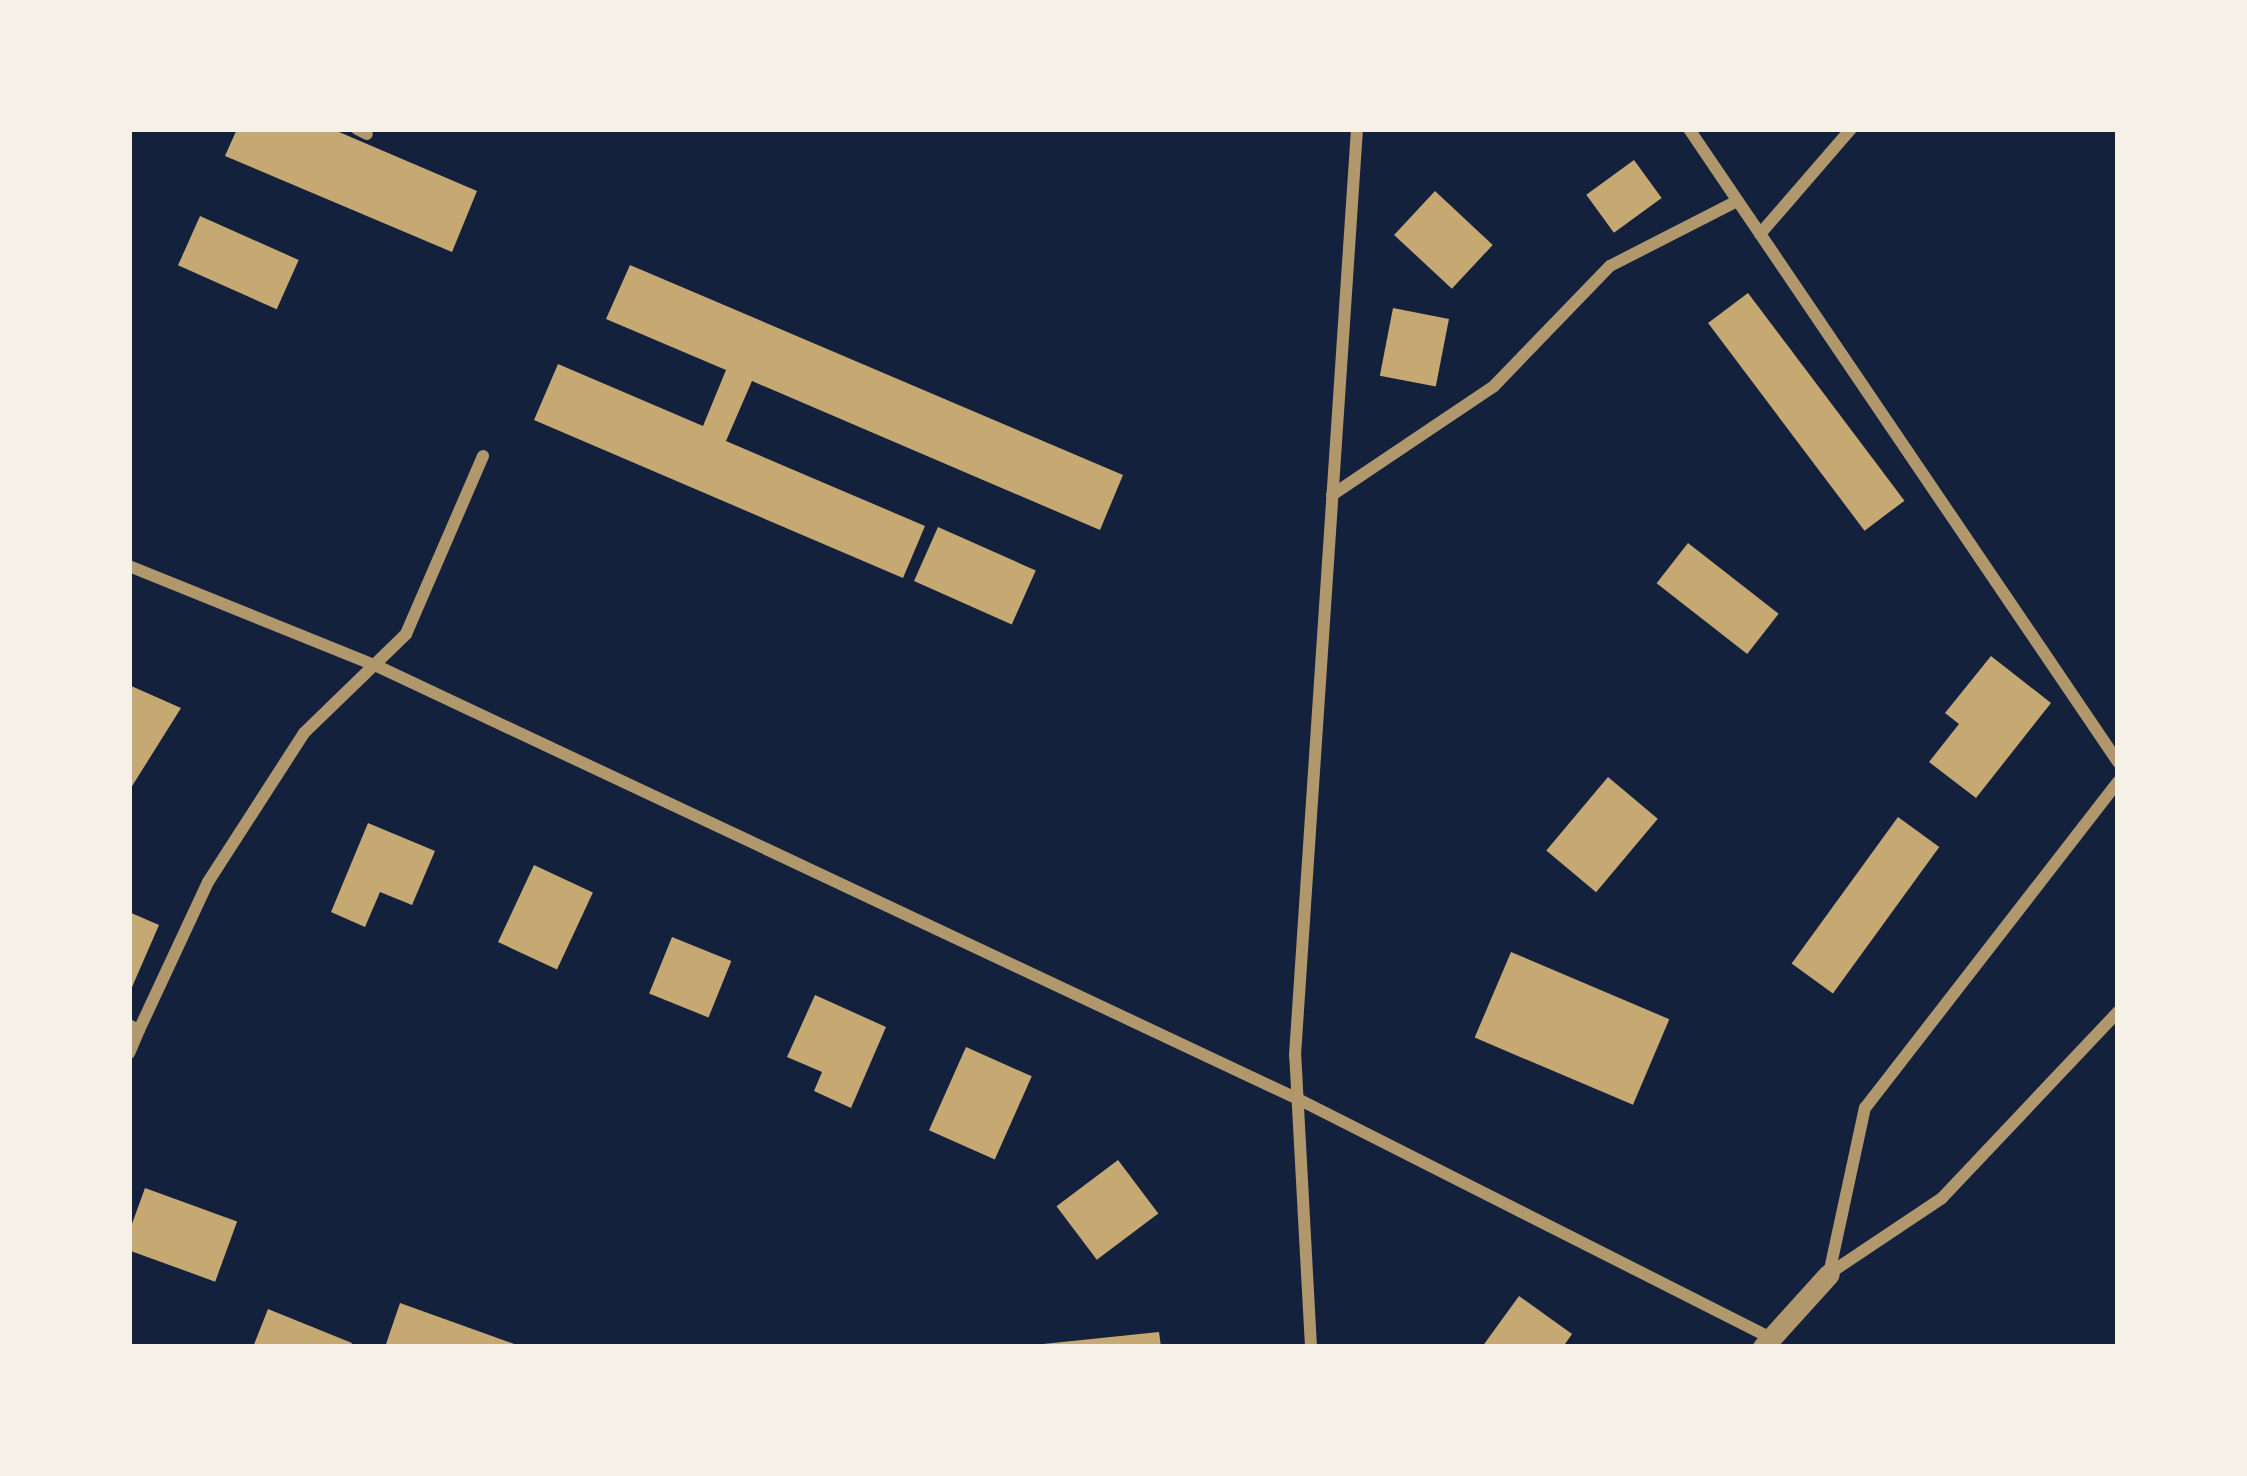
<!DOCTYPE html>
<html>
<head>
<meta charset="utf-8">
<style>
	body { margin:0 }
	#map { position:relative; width:2247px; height:1476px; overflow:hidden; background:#14213d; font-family:Manrope,sans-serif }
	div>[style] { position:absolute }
	.building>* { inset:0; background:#c6a872; transform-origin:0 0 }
	.minor>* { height:12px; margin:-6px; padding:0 6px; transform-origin:6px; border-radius:6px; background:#b1986c }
	.tertiary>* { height:21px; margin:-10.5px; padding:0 10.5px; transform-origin:10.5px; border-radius:10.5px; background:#b1986c }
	span { translate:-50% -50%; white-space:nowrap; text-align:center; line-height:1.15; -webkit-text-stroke:9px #f6f1e7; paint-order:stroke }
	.frame { position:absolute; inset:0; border:132px solid #f6f1e7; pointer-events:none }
</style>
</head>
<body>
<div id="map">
	<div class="building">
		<i style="clip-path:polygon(237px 129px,332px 129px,477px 191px,452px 252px,225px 156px)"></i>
		<i style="left:1634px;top:160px;width:47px;height:59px;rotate:54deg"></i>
		<i style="left:1435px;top:191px;width:79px;height:60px;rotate:43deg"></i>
		<i style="left:200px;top:216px;width:108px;height:54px;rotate:24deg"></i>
		<i style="clip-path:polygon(630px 265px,1123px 475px,1100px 530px,752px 381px,726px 441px,925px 526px,903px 578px,534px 420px,558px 364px,703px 426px,726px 370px,606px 319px)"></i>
		<i style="left:1748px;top:293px;width:260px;height:50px;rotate:53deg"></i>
		<i style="left:1393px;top:308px;width:57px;height:69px;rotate:11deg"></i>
		<i style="left:938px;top:527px;width:107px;height:59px;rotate:24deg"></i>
		<i style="left:1688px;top:543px;width:115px;height:51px;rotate:38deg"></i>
		<i style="clip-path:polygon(1991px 656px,2051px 703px,1976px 798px,1929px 762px,1959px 724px,1945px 713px)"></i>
		<i style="clip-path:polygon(129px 685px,181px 708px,129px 791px)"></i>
		<i style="left:1608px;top:777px;width:65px;height:96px;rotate:40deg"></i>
		<i style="left:1898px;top:817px;width:51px;height:181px;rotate:36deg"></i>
		<i style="clip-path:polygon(368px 823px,435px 851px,412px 905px,380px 892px,365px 927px,331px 912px)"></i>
		<i style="left:534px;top:865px;width:65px;height:85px;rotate:25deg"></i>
		<i style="clip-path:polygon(129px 912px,159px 925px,129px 994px)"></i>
		<i style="left:672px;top:937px;width:64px;height:61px;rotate:22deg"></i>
		<i style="left:1511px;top:952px;width:172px;height:93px;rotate:23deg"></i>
		<i style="clip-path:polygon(815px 995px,886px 1027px,851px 1108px,814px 1091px,822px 1072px,787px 1057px)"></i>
		<i style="left:966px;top:1047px;width:72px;height:91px;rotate:24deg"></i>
		<i style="left:1118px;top:1160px;width:67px;height:77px;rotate:53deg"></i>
		<i style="left:145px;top:1188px;width:98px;height:64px;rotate:20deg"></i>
		<i style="clip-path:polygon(1519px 1296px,1572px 1334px,1563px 1347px,1482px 1347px)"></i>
		<i style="clip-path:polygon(400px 1303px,520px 1346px,520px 1347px,385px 1347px)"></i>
		<i style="clip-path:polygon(268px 1309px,352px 1343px,350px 1347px,253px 1347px)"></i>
		<i style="clip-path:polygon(1159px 1332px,1161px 1347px,1044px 1347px,1043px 1344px)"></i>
	</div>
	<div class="minor">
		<i style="left:357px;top:129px;width:11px;rotate:27deg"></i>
		<i style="left:1689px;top:129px;width:765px;rotate:55.87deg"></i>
		<i style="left:1760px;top:234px;width:139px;rotate:-49.1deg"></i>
		<i style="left:1332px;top:495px;width:195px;rotate:-33.9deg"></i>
		<i style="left:1494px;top:386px;width:167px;rotate:-46deg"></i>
		<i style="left:1610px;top:266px;width:143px;rotate:-27.1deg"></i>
		<i style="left:129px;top:566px;width:267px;rotate:22deg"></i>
		<i style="left:377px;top:666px;width:1018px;rotate:25.18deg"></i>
		<i style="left:1298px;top:1099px;width:530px;rotate:26.81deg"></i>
		<i style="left:129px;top:1025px;width:11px;rotate:27deg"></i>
		<i style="left:139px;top:1030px;width:25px;rotate:113deg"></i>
		<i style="left:139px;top:1030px;width:163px;rotate:-65deg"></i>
		<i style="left:208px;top:882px;width:177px;rotate:-57.2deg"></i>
		<i style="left:304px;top:733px;width:142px;rotate:-44.1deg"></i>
		<i style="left:406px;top:634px;width:194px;rotate:-66.6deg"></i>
		<i style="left:1830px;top:1273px;width:135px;rotate:-33.8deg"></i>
		<i style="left:1942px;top:1198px;width:256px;rotate:-46.6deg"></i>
		<i style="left:1829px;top:1274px;width:170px;rotate:-77.8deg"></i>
		<i style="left:1865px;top:1108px;width:413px;rotate:-52.2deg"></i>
		<i style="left:1311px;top:1347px;width:292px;rotate:-93.1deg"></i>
		<i style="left:1295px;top:1055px;width:928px;rotate:-86.17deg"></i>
	</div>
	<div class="tertiary">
		<i style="left:1763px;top:1347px;width:98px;rotate:-47.9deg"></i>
	</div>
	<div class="frame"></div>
</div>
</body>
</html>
